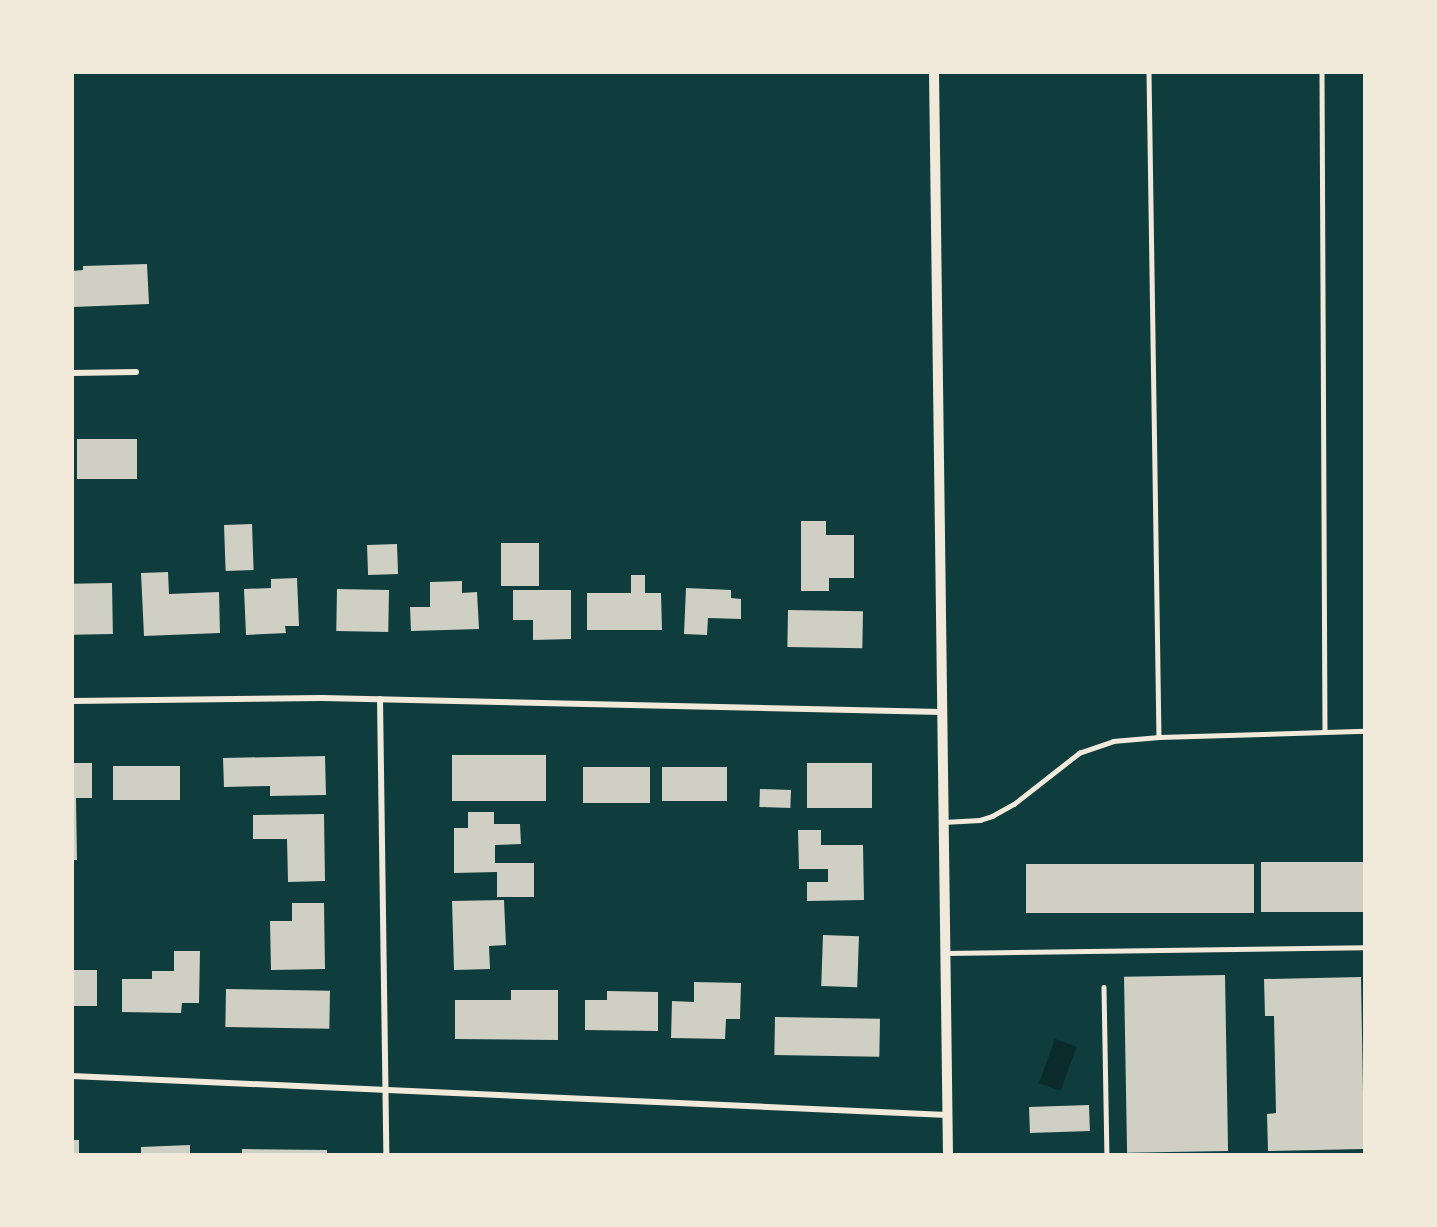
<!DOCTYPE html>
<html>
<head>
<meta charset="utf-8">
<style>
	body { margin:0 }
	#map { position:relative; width:1437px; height:1227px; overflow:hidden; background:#0f3d3e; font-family:"Roboto Condensed",sans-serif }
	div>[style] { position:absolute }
	.water>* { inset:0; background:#0a2a2b; transform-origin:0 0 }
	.building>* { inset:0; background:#cfcfc3; transform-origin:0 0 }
	.service>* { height:4.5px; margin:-2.25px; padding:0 2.25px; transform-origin:2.25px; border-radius:2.25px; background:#f1e9da }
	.minor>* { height:6px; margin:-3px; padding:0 3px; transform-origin:3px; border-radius:3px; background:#f1e9da }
	.tertiary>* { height:10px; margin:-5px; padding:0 5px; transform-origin:5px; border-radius:5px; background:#f1e9da }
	span { translate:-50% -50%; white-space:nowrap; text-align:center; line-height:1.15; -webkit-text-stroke:6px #f1e9da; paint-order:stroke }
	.frame { position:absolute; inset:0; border:74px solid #f1e9da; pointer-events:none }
</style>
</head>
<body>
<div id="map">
	<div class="water">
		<i style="left:1055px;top:1039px;width:23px;height:47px;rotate:20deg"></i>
	</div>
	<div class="building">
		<i style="clip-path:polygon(147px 264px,149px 304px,73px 307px,72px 271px,83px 270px,83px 266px)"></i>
		<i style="left:77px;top:439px;width:60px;height:40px"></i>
		<i style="clip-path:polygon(801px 521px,826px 521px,826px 535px,854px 535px,854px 578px,829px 578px,829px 591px,801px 591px)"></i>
		<i style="left:252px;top:524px;width:46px;height:28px;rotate:88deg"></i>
		<i style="left:539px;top:543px;width:43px;height:38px;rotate:90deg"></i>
		<i style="left:397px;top:544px;width:30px;height:30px;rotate:88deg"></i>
		<i style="clip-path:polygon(168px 572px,169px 594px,219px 592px,220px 633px,144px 636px,141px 573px)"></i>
		<i style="clip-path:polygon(631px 575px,645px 575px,645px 593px,661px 593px,662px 630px,587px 630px,587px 593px,631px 593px)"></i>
		<i style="clip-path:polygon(297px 578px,299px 626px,285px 626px,286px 633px,246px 635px,244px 589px,271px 588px,271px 579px)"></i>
		<i style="clip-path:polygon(462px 581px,462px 593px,477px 592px,479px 629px,411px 631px,410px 607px,430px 607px,430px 582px)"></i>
		<i style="left:112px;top:583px;width:51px;height:40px;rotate:89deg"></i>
		<i style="clip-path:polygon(686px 588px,731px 590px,731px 598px,741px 599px,741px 619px,708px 618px,707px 635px,684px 634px)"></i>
		<i style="left:337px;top:589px;width:52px;height:42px;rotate:1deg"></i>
		<i style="clip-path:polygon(513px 590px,571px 590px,571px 639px,533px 640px,533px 620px,513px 620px)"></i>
		<i style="left:788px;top:610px;width:75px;height:37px;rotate:1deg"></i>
		<i style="left:452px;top:755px;width:94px;height:46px"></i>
		<i style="clip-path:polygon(325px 756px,326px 795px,270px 796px,270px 786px,224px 787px,223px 758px)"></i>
		<i style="clip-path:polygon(72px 763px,92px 763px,92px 798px,76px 798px,77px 860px,72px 860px)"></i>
		<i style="left:807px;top:763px;width:65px;height:45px"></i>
		<i style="left:113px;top:766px;width:67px;height:34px"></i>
		<i style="left:583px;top:767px;width:67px;height:36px"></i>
		<i style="left:662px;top:767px;width:65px;height:34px"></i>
		<i style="left:760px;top:789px;width:31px;height:18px;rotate:2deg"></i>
		<i style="clip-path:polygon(468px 812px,494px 812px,494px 824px,520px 824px,521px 844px,495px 845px,495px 863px,534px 863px,534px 897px,497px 897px,497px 872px,454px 873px,454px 828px,468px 828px)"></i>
		<i style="clip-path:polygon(324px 814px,325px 881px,288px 882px,287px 839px,253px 839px,253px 815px)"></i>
		<i style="clip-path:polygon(798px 830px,821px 830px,821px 845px,863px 845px,864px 900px,807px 901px,807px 882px,828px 882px,828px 869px,799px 869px)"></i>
		<i style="left:1261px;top:862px;width:104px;height:50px"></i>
		<i style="left:1254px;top:864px;width:49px;height:228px;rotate:90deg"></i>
		<i style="clip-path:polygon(504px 900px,506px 945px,489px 946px,490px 969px,454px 970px,452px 901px)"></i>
		<i style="clip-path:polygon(292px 903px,324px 903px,325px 969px,271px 970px,270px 921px,292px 921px)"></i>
		<i style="left:823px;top:935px;width:36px;height:51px;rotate:2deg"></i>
		<i style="clip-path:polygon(174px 951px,200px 951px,199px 1003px,182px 1003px,181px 1013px,122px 1012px,122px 979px,152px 979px,152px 971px,174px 971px)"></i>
		<i style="left:72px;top:970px;width:25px;height:36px"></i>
		<i style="left:1225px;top:975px;width:176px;height:101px;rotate:89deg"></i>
		<i style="clip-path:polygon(1361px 977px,1364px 1149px,1268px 1151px,1267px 1114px,1276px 1113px,1274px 1016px,1265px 1016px,1264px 979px)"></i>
		<i style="clip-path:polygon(694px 982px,741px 983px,740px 1019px,726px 1019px,725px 1039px,671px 1038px,672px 1001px,694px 1002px)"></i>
		<i style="left:226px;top:989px;width:104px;height:38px;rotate:1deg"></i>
		<i style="clip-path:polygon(511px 990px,558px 990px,558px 1040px,455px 1039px,455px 1000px,511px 1000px)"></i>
		<i style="clip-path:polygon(607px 991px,658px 992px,658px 1031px,585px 1030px,585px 1000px,607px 1000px)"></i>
		<i style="left:775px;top:1017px;width:105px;height:38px;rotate:1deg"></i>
		<i style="left:1089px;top:1105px;width:26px;height:60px;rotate:88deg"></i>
		<i style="left:79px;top:1140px;width:15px;height:7px;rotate:90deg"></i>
		<i style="clip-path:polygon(190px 1145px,190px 1155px,141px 1155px,141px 1147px)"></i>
		<i style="clip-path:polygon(242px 1149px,327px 1150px,327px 1155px,242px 1155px)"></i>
		<i style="left:459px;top:1153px;width:62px;height:2px"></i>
		<i style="left:526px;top:1153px;width:23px;height:2px"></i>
	</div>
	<div class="service">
		<i style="left:1149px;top:72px;width:665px;rotate:89.14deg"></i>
		<i style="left:1322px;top:72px;width:660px;rotate:89.74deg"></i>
		<i style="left:943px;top:822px;width:37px;rotate:-3deg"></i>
		<i style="left:980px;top:820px;width:13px;rotate:-18deg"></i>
		<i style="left:992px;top:816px;width:25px;rotate:-29deg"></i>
		<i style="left:1014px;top:804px;width:83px;rotate:-38.1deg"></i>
		<i style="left:1079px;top:753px;width:36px;rotate:-19deg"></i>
		<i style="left:1113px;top:741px;width:46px;rotate:-5deg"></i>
		<i style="left:1159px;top:737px;width:206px;rotate:-1.7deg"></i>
		<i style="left:945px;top:953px;width:420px;rotate:-0.8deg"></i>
		<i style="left:1104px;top:987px;width:168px;rotate:89deg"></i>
	</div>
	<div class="minor">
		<i style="left:72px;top:373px;width:64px;rotate:-0.9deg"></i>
		<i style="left:380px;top:699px;width:456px;rotate:89.2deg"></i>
		<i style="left:72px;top:701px;width:250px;rotate:-0.7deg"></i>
		<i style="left:322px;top:698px;width:619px;rotate:1.3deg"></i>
		<i style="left:72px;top:1076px;width:876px;rotate:2.55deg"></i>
	</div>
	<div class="tertiary">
		<i style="left:934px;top:72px;width:1083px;rotate:89.26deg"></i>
	</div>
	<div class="frame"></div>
</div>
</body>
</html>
